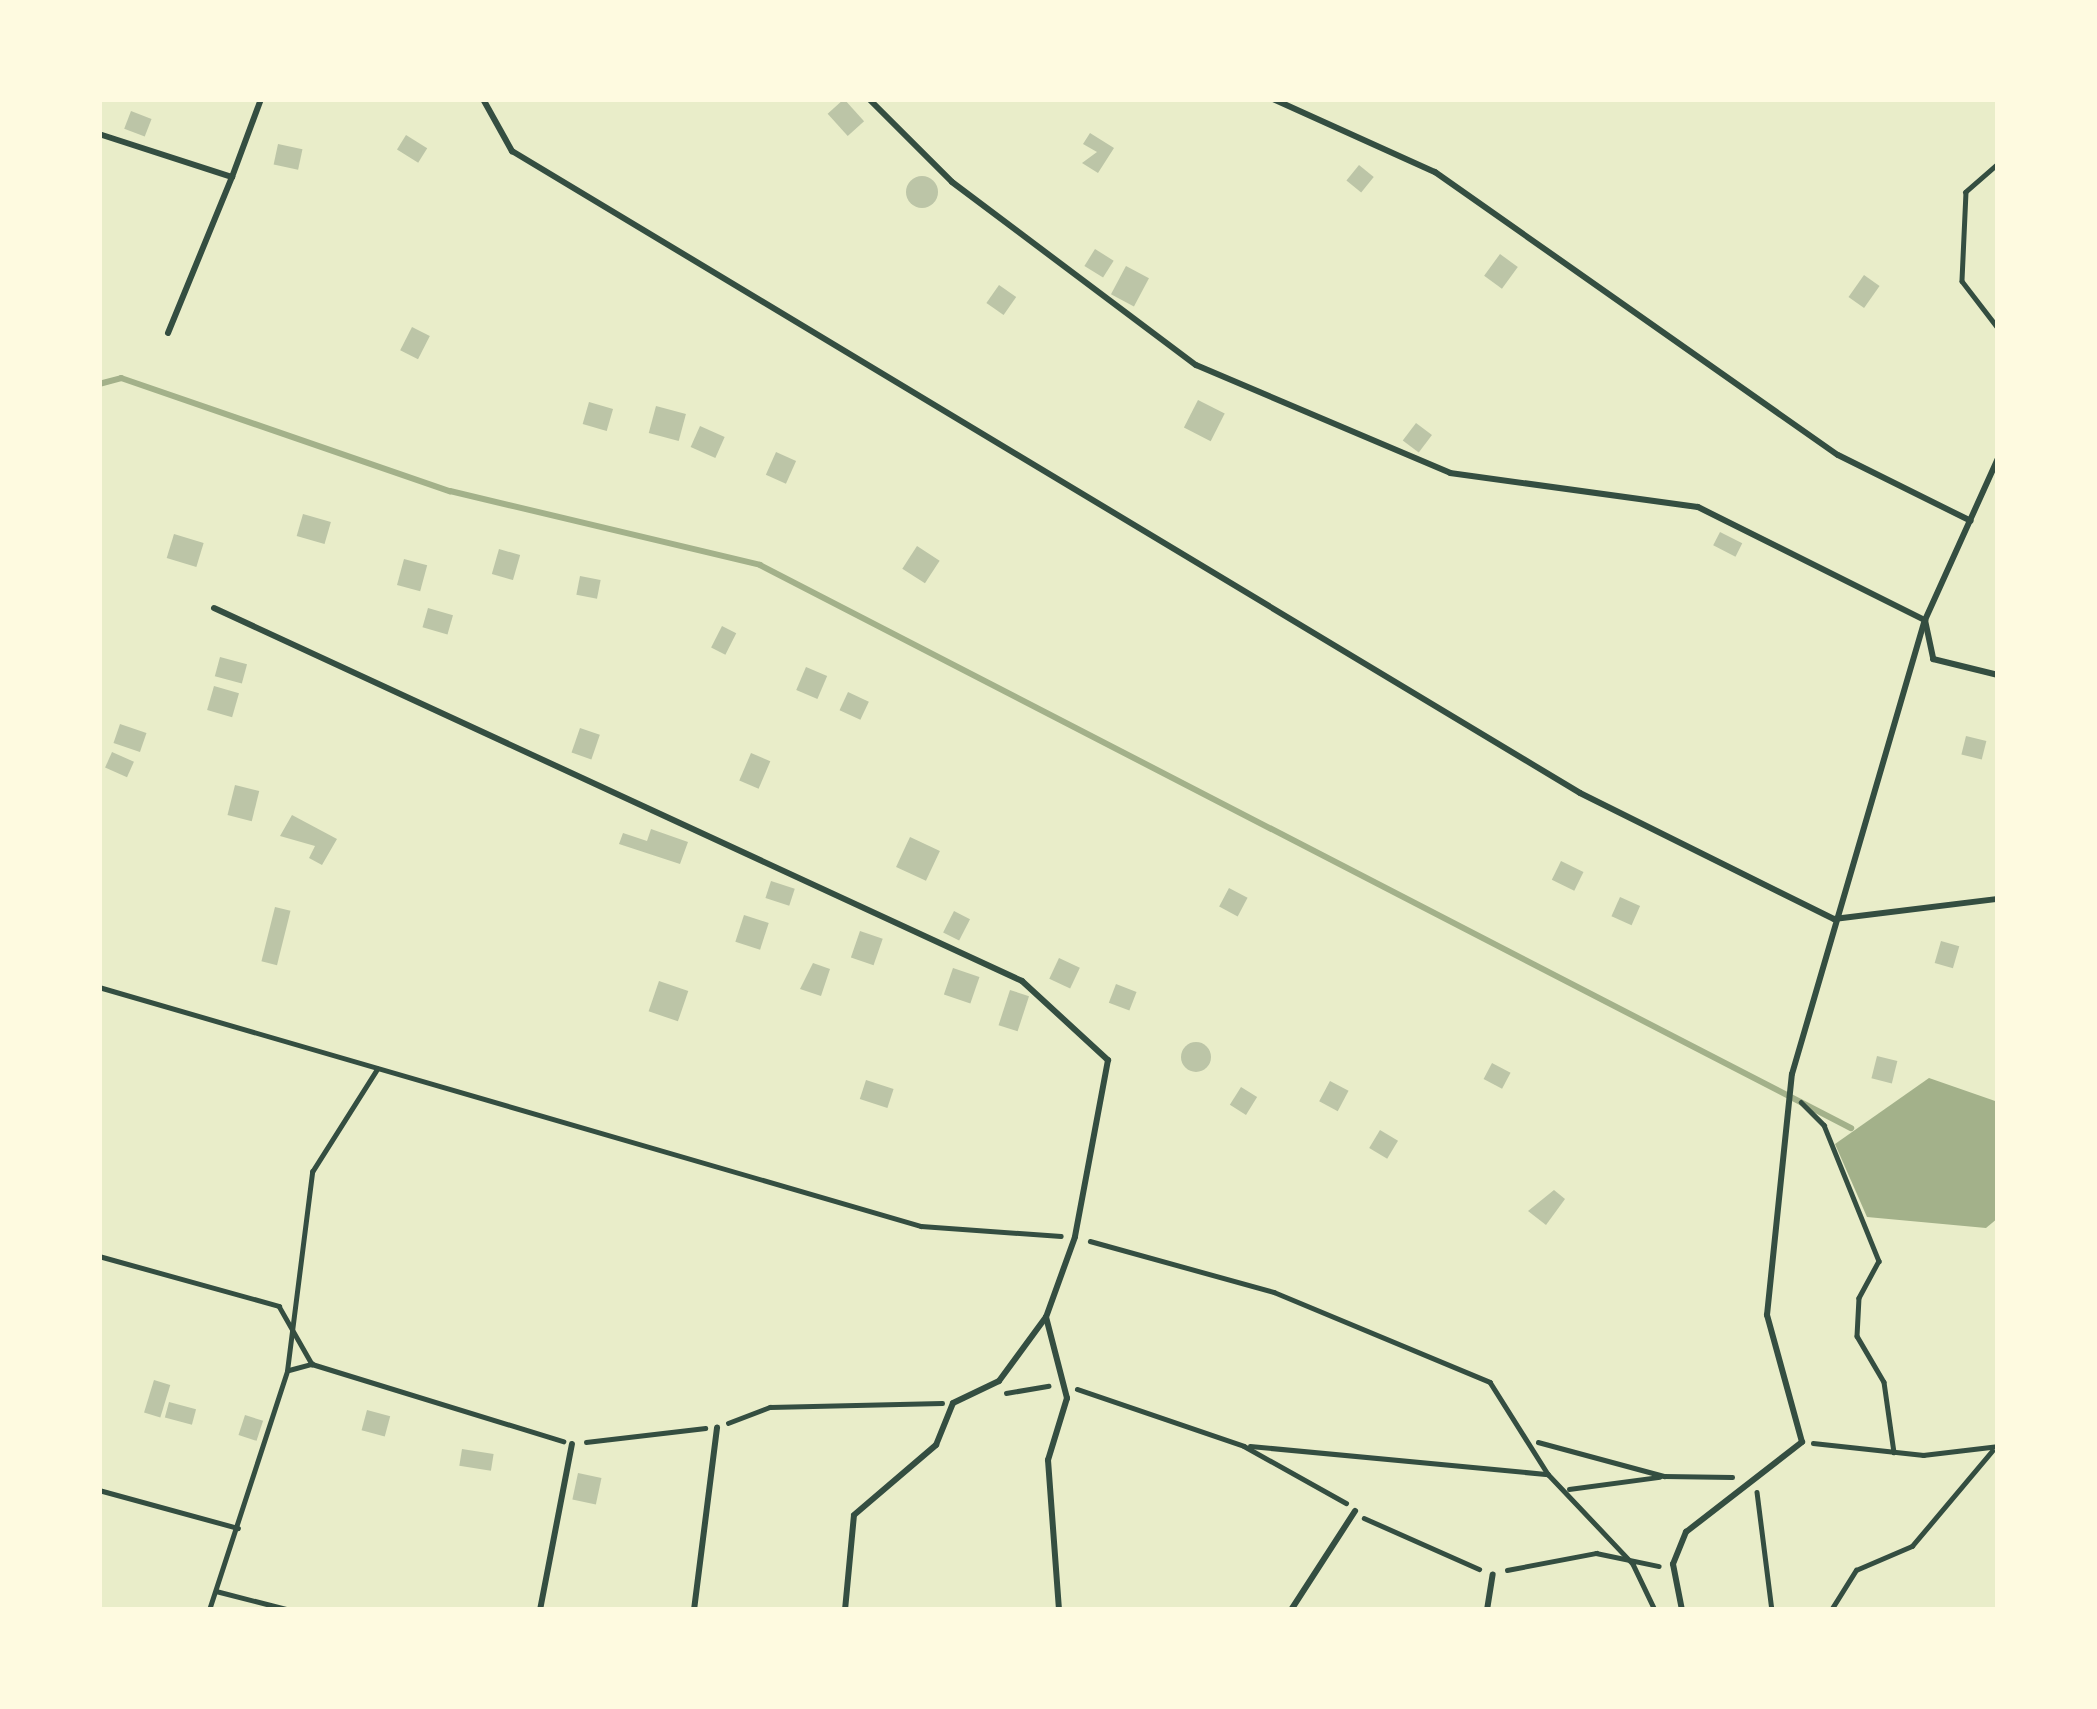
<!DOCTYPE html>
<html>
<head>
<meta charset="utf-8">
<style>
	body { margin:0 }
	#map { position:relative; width:2097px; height:1709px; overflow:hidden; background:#e9edc9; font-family:"DejaVu Sans",sans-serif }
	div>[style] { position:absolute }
	.water>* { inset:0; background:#a3b18a }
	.stream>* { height:6px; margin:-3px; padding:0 3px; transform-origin:3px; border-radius:3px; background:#a3b18a }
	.building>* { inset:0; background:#bcc5a7; transform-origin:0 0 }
	.round { border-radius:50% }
	.path>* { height:4.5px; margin:-2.25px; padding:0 2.25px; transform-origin:2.25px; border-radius:2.25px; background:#344e41 }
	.service>* { height:6px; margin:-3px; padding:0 3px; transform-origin:3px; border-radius:3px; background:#344e41 }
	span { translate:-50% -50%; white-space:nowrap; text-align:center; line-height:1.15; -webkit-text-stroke:12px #fefae0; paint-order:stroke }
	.frame { position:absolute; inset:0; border:102px solid #fefae0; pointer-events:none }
</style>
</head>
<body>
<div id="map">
	<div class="water">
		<i style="clip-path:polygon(1929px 1078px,1998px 1102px,1998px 1218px,1986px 1228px,1867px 1217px,1835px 1144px)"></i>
	</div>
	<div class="stream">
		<i style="left:99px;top:384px;width:23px;rotate:-15deg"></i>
		<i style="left:121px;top:378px;width:348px;rotate:19deg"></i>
		<i style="left:450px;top:491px;width:319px;rotate:13.4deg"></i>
		<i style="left:760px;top:565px;width:1228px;rotate:27.3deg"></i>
	</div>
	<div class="building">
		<i style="left:844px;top:99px;width:30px;height:22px;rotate:48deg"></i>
		<i style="left:131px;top:111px;width:22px;height:19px;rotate:21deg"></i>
		<i style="clip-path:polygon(1090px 133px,1114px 148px,1098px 173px,1082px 163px,1097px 152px,1083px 144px)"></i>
		<i style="left:406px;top:135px;width:25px;height:17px;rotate:32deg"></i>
		<i style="left:278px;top:144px;width:25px;height:21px;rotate:12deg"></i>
		<i style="left:1359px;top:165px;width:19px;height:20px;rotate:39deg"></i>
		<i class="round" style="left:906px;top:176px;width:32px;height:32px"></i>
		<i style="left:1095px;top:249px;width:22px;height:20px;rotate:32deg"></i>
		<i style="left:1500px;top:254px;width:22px;height:27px;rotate:36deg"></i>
		<i style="left:1126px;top:266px;width:26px;height:32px;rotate:28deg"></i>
		<i style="left:1864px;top:275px;width:19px;height:27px;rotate:35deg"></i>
		<i style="left:999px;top:285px;width:21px;height:22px;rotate:35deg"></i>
		<i style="left:412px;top:327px;width:20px;height:26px;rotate:27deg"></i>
		<i style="left:1198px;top:400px;width:30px;height:31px;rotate:27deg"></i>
		<i style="left:589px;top:402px;width:25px;height:23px;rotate:16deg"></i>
		<i style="left:656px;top:406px;width:31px;height:28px;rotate:15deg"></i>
		<i style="left:1416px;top:423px;width:20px;height:22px;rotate:37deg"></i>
		<i style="left:700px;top:426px;width:27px;height:23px;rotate:24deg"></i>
		<i style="left:776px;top:452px;width:22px;height:25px;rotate:24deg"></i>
		<i style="left:303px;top:514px;width:29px;height:23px;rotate:16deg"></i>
		<i style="left:1720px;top:532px;width:25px;height:15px;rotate:27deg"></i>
		<i style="left:174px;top:534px;width:31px;height:25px;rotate:17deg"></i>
		<i style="left:917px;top:546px;width:27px;height:27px;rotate:33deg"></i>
		<i style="left:499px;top:549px;width:22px;height:26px;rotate:16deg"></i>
		<i style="left:404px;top:559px;width:24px;height:27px;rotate:15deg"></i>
		<i style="left:580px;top:576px;width:21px;height:19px;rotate:11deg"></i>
		<i style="left:428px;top:608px;width:26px;height:20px;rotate:16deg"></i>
		<i style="left:722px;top:626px;width:16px;height:24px;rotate:27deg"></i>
		<i style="left:220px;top:657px;width:28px;height:20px;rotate:15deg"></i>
		<i style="left:806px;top:667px;width:23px;height:25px;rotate:23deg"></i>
		<i style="left:214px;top:686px;width:26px;height:25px;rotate:16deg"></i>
		<i style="left:848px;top:692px;width:23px;height:20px;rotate:25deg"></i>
		<i style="left:120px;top:724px;width:28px;height:20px;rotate:19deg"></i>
		<i style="left:580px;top:728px;width:21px;height:26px;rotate:19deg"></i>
		<i style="left:1966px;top:736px;width:21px;height:19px;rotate:14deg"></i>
		<i style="left:112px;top:752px;width:24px;height:17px;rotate:24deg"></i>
		<i style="left:751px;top:753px;width:21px;height:30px;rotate:23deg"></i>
		<i style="left:235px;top:785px;width:25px;height:31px;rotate:14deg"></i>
		<i style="clip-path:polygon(292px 815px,337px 839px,322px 865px,309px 858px,315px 846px,280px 836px)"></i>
		<i style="clip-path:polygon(651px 829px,688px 842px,680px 864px,619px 844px,623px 833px,647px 841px)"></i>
		<i style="left:910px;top:837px;width:33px;height:33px;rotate:25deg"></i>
		<i style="left:1561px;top:861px;width:25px;height:21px;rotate:26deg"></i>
		<i style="left:771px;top:881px;width:25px;height:18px;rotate:18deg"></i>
		<i style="left:1229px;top:888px;width:21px;height:21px;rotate:28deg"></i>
		<i style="left:1620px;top:897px;width:22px;height:21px;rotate:24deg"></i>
		<i style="left:275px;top:907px;width:16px;height:56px;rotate:14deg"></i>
		<i style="left:954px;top:911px;width:18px;height:24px;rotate:27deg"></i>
		<i style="left:744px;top:915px;width:26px;height:28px;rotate:18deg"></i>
		<i style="left:860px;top:931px;width:24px;height:28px;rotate:19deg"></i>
		<i style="left:1941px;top:941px;width:19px;height:23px;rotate:16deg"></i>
		<i style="left:1059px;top:958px;width:23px;height:23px;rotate:25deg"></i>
		<i style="clip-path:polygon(813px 963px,830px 969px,821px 996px,800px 989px)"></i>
		<i style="left:953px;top:968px;width:28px;height:28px;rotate:19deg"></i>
		<i style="left:659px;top:981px;width:31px;height:32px;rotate:19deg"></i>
		<i style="left:1116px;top:984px;width:22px;height:20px;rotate:21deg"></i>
		<i style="left:1010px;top:990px;width:20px;height:37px;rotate:18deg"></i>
		<i class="round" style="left:1181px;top:1042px;width:30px;height:30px"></i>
		<i style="left:1877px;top:1056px;width:21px;height:23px;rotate:14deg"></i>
		<i style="left:1492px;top:1063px;width:21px;height:18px;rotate:28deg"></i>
		<i style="left:866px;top:1080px;width:29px;height:20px;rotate:18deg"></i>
		<i style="left:1330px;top:1081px;width:21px;height:23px;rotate:28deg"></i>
		<i style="left:1241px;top:1087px;width:19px;height:21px;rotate:32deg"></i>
		<i style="left:1380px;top:1130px;width:21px;height:21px;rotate:31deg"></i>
		<i style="clip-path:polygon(1554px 1190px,1565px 1199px,1546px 1225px,1528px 1211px)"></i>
		<i style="left:154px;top:1380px;width:17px;height:34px;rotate:17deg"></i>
		<i style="left:169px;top:1402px;width:28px;height:16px;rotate:15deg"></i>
		<i style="left:367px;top:1410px;width:24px;height:21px;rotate:15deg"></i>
		<i style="left:245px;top:1415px;width:19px;height:21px;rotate:18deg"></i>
		<i style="left:462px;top:1449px;width:32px;height:17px;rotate:9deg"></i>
		<i style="left:578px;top:1473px;width:24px;height:27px;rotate:12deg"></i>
	</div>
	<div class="path">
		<i style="left:1998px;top:164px;width:43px;rotate:138.8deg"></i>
		<i style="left:1966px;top:192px;width:89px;rotate:92.6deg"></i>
		<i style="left:1962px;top:281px;width:59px;rotate:52.5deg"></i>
		<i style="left:99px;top:987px;width:856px;rotate:16.21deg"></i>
		<i style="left:921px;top:1226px;width:140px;rotate:4.1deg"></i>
		<i style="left:1801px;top:1102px;width:33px;rotate:45deg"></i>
		<i style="left:1824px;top:1125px;width:147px;rotate:68deg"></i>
		<i style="left:1879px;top:1261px;width:42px;rotate:118.4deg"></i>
		<i style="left:1859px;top:1298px;width:38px;rotate:93deg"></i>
		<i style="left:1857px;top:1336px;width:53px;rotate:59.6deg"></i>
		<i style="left:1884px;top:1382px;width:71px;rotate:81.9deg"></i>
		<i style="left:1090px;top:1241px;width:191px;rotate:15.5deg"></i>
		<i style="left:1274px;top:1292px;width:234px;rotate:22.6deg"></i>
		<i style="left:1490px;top:1382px;width:109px;rotate:57.8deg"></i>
		<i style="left:1548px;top:1474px;width:124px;rotate:46.6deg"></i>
		<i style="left:1633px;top:1564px;width:51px;rotate:64.4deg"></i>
		<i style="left:99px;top:1256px;width:187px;rotate:15.5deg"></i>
		<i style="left:279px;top:1306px;width:67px;rotate:60.4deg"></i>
		<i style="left:312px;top:1364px;width:263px;rotate:17.1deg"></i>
		<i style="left:289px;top:1370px;width:24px;rotate:-15deg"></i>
		<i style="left:1077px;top:1389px;width:176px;rotate:18.8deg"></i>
		<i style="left:1244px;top:1446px;width:117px;rotate:29.2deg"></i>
		<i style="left:1006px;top:1393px;width:43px;rotate:-9.5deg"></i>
		<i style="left:728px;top:1423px;width:45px;rotate:-20.9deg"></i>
		<i style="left:770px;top:1407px;width:172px;rotate:-1.3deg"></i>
		<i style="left:586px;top:1442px;width:120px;rotate:-6.7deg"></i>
		<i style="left:1538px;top:1442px;width:131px;rotate:15.1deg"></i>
		<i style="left:1664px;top:1476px;width:68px;rotate:0.8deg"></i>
		<i style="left:1813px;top:1443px;width:111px;rotate:6.2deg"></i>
		<i style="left:1923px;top:1455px;width:76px;rotate:-6.8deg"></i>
		<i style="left:1250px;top:1446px;width:299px;rotate:5.4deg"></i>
		<i style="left:1569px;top:1489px;width:91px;rotate:-7.6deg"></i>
		<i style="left:99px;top:1490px;width:144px;rotate:15.3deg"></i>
		<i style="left:1757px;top:1492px;width:119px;rotate:82.8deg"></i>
		<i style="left:1364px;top:1518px;width:126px;rotate:23.9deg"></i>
		<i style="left:1507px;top:1570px;width:91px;rotate:-10.8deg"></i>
		<i style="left:1596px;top:1553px;width:64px;rotate:11.7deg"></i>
		<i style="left:216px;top:1591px;width:76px;rotate:14.4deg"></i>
		<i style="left:209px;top:1610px;width:251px;rotate:-71.9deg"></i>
		<i style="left:287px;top:1371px;width:201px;rotate:-82.8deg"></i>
		<i style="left:312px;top:1172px;width:122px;rotate:-57.7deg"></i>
		<i style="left:1831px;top:1610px;width:47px;rotate:-58deg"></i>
		<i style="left:1856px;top:1570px;width:61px;rotate:-23.2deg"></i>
		<i style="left:1912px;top:1546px;width:124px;rotate:-49.9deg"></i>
	</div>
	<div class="service">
		<i style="left:483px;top:99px;width:60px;rotate:60.9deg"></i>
		<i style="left:512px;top:151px;width:1246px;rotate:31.01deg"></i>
		<i style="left:1580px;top:793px;width:284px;rotate:26.4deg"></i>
		<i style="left:1834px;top:919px;width:165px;rotate:-7deg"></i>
		<i style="left:869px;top:99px;width:117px;rotate:45deg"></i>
		<i style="left:952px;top:182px;width:305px;rotate:36.9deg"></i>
		<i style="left:1196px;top:365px;width:276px;rotate:23deg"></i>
		<i style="left:1450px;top:473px;width:250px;rotate:7.8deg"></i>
		<i style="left:1698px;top:507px;width:254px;rotate:26.5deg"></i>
		<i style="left:1925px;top:620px;width:40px;rotate:78deg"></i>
		<i style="left:1933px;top:659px;width:67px;rotate:13.8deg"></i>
		<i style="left:1273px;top:99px;width:178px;rotate:24.3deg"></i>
		<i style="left:1435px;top:172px;width:492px;rotate:35.1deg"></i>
		<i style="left:1838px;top:455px;width:148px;rotate:26.4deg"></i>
		<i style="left:99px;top:134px;width:140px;rotate:17.9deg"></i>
		<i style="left:232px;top:177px;width:83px;rotate:-69.6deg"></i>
		<i style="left:168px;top:333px;width:169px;rotate:-67.7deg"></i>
		<i style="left:214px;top:608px;width:890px;rotate:24.78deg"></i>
		<i style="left:1022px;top:981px;width:117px;rotate:42.6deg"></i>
		<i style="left:1108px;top:1060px;width:180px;rotate:100.6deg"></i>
		<i style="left:1075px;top:1237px;width:85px;rotate:109.9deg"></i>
		<i style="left:1046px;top:1317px;width:84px;rotate:75.5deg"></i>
		<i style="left:1067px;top:1398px;width:65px;rotate:107deg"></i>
		<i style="left:1048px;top:1460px;width:150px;rotate:85.8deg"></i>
		<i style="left:540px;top:1610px;width:169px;rotate:-79.1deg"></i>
		<i style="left:694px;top:1610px;width:184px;rotate:-82.8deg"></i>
		<i style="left:845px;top:1610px;width:95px;rotate:-84.6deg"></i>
		<i style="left:854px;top:1515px;width:108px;rotate:-40.5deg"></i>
		<i style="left:936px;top:1445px;width:45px;rotate:-68deg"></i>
		<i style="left:953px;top:1403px;width:51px;rotate:-25.6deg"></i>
		<i style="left:999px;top:1381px;width:79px;rotate:-53.7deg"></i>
		<i style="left:1291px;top:1610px;width:118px;rotate:-57.1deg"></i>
		<i style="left:1487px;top:1610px;width:36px;rotate:-81deg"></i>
		<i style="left:1682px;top:1610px;width:47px;rotate:-101.1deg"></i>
		<i style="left:1673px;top:1564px;width:35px;rotate:-68deg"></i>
		<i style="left:1686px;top:1532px;width:147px;rotate:-37.8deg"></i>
		<i style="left:1802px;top:1442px;width:132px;rotate:-105.4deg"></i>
		<i style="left:1767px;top:1315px;width:242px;rotate:-84.1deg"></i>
		<i style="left:1792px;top:1074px;width:473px;rotate:-73.7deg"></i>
		<i style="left:1925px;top:620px;width:178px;rotate:-65.7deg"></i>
	</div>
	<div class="frame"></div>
</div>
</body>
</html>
